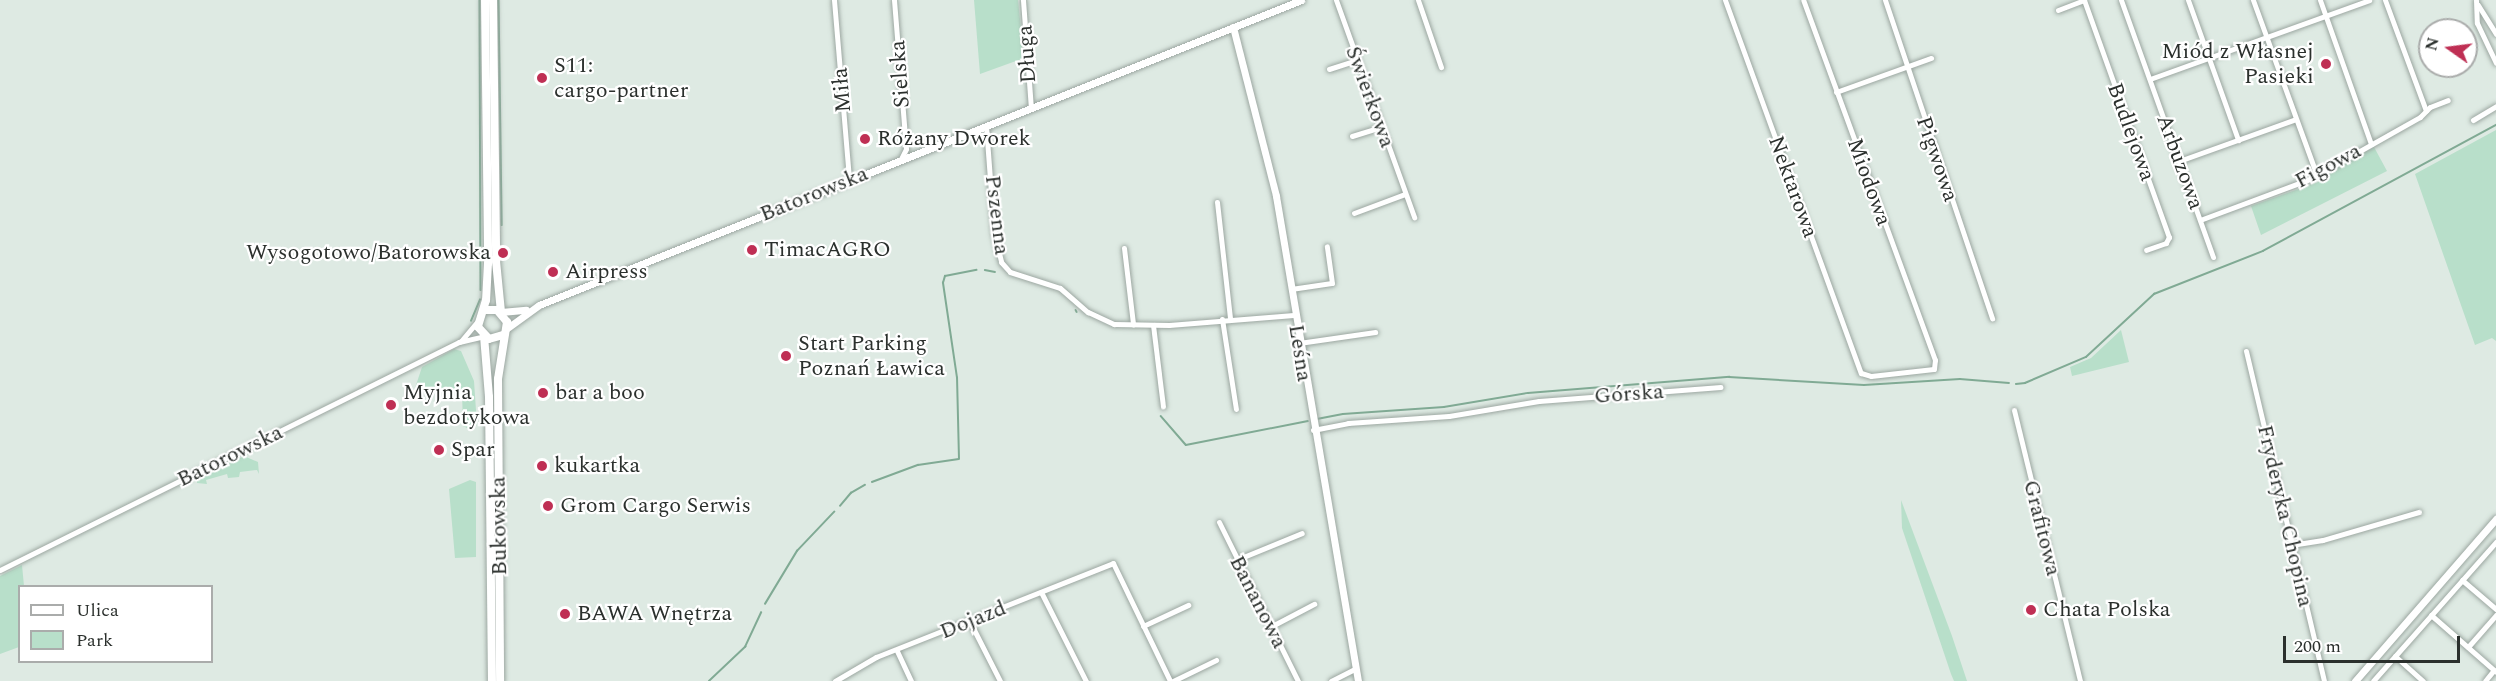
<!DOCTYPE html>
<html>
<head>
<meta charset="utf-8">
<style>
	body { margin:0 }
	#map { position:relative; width:2496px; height:681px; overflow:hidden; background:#deeae3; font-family:Spectral,serif }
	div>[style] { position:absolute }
	.green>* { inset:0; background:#b8dfca }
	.stream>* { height:1.5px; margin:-0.75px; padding:0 0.75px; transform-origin:0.75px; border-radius:0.75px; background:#80aa94 }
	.roads { filter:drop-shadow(0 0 2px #9ca7a1) drop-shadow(0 0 2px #9ca7a1) }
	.minor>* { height:5px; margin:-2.5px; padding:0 2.5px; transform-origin:2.5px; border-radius:2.5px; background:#fff }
	.tertiary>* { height:7px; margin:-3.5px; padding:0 3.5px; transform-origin:3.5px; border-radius:3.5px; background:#fff }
	.secondary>* { height:8px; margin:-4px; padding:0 4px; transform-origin:4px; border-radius:4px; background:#fff }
	.dots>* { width:16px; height:16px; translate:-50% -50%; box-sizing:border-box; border:3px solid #fff; border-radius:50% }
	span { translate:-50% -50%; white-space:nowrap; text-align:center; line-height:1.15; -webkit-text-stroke:4.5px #fff; paint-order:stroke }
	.poi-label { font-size:22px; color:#2b302d }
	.right { translate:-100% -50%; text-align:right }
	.left { translate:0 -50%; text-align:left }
	.street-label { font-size:22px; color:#2b302d }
	.legend { position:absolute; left:18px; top:585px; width:195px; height:78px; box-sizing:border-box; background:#fff; border:2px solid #aaacab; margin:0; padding:8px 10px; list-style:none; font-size:18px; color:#2b302d }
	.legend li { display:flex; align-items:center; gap:12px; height:30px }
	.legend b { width:30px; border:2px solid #aaacab }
	.north { position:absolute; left:2418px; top:18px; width:60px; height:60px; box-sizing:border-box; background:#fff; border:2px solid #aaacab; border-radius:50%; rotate:284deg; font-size:16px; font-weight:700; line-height:24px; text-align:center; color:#2b302d }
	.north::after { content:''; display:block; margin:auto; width:21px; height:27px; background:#bf2f54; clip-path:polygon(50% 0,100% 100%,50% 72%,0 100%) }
	.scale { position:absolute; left:2283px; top:636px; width:177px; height:27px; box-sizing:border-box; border:3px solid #2b302d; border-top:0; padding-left:8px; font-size:18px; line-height:21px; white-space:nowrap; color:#2b302d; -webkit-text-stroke:4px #fff; paint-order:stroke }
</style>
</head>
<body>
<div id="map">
	<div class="green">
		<i style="clip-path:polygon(974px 0,1018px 0,1024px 58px,980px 74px)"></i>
		<i style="clip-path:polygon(2496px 130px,2496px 341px,2492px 338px,2475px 345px,2415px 174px)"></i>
		<i style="clip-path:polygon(2374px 147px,2387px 171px,2261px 235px,2251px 206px,2318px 182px,2324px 175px)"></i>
		<i style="clip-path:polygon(2121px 330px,2129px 362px,2072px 376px,2070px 367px,2091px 358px)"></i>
		<i style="clip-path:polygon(454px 349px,461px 351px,474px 381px,477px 425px,471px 430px,463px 426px,462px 392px,415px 388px,422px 367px)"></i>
		<i style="clip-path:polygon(244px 456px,258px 462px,259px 474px,257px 470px,240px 472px,239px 477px,228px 478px,227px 474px,206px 480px,207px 484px,197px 483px,197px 478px)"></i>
		<i style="clip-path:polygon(470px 480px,476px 482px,476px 557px,455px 558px,449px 489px)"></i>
		<i style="clip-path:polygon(1901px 500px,1952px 636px,1967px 681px,1954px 681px,1951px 674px,1902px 528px)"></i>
		<i style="clip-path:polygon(22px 565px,24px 586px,20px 586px,19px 647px,0 654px,0 576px)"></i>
	</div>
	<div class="stream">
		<i style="left:480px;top:0;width:290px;rotate:89.8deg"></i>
		<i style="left:499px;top:0;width:225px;rotate:89.2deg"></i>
		<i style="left:985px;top:270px;width:10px;rotate:11deg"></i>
		<i style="left:1076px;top:310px;width:2px;rotate:63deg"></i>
		<i style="left:471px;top:321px;width:23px;rotate:-67deg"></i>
		<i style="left:2016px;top:384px;width:9px;rotate:-6deg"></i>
		<i style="left:2025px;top:383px;width:66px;rotate:-23.1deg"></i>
		<i style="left:2086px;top:357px;width:93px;rotate:-42.8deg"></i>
		<i style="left:2154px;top:294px;width:117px;rotate:-21.5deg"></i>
		<i style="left:2263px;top:251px;width:265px;rotate:-28.4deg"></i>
		<i style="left:1161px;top:416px;width:38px;rotate:49deg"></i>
		<i style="left:1186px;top:445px;width:124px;rotate:-11.1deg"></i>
		<i style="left:1317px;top:419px;width:26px;rotate:-11deg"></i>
		<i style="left:1343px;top:414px;width:101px;rotate:-4deg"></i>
		<i style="left:1444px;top:407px;width:85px;rotate:-9.5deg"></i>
		<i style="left:1528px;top:393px;width:202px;rotate:-4.6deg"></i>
		<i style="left:1729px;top:377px;width:135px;rotate:3.4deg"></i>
		<i style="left:1864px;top:385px;width:96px;rotate:-3.6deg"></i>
		<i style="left:1960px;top:379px;width:49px;rotate:4.7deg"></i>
		<i style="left:872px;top:482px;width:49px;rotate:-20.3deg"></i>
		<i style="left:918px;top:465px;width:41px;rotate:-8.3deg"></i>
		<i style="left:959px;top:459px;width:81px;rotate:-91.4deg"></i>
		<i style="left:957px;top:378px;width:96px;rotate:-98.4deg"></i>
		<i style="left:943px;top:283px;width:7px;rotate:-74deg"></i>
		<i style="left:945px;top:276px;width:32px;rotate:-11deg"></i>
		<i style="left:840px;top:506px;width:17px;rotate:-50deg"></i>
		<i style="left:851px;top:493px;width:16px;rotate:-30deg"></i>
		<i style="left:765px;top:604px;width:62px;rotate:-58.9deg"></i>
		<i style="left:797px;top:551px;width:54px;rotate:-46.5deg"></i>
		<i style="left:709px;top:681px;width:50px;rotate:-43.4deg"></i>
		<i style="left:745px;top:647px;width:38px;rotate:-65deg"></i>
	</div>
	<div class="roads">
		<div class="minor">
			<i style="left:834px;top:0;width:181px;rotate:85.2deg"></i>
			<i style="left:894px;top:0;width:149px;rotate:85.4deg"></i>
			<i style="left:906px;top:149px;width:11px;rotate:117deg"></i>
			<i style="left:1023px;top:0;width:108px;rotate:85.8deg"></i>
			<i style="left:1336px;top:0;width:231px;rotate:70.2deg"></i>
			<i style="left:1418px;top:0;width:71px;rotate:71.1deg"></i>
			<i style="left:1725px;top:0;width:397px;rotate:70deg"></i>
			<i style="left:1861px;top:373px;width:10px;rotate:17deg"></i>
			<i style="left:1871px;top:376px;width:63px;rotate:-6.3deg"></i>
			<i style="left:1934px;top:369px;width:9px;rotate:-84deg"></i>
			<i style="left:1935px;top:360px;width:383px;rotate:-110.1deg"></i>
			<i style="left:1885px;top:0;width:336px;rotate:71.4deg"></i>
			<i style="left:2084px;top:0;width:252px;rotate:70.3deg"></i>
			<i style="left:2169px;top:237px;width:7px;rotate:117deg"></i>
			<i style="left:2166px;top:243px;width:21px;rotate:161deg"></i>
			<i style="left:2121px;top:0;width:273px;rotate:70.3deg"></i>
			<i style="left:2188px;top:0;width:149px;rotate:70.3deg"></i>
			<i style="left:2253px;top:0;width:184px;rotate:70deg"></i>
			<i style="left:2320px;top:0;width:153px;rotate:70.5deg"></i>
			<i style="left:2385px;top:0;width:118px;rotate:69.7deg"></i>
			<i style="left:2476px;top:0;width:23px;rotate:88deg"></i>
			<i style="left:2477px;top:23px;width:44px;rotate:64.6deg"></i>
			<i style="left:2478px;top:5px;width:34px;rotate:58deg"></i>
			<i style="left:2058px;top:10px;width:28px;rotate:-21deg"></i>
			<i style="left:1329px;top:69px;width:29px;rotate:-18deg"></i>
			<i style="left:2150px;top:79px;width:233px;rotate:-19.8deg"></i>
			<i style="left:1836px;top:92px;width:101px;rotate:-19.7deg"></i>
			<i style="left:2473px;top:120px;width:27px;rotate:-31deg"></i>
			<i style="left:986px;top:126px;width:107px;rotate:85.7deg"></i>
			<i style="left:994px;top:233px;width:30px;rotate:76deg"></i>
			<i style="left:1001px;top:262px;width:13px;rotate:48deg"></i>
			<i style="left:1010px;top:272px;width:52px;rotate:17.7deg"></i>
			<i style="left:1060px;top:288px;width:37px;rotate:41deg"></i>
			<i style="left:1088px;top:312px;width:29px;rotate:25deg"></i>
			<i style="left:1114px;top:324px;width:55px;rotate:1deg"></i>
			<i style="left:1169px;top:325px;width:125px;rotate:-4.6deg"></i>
			<i style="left:1352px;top:136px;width:30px;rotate:-17deg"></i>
			<i style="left:2179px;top:161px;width:124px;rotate:-19.7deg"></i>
			<i style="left:1217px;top:202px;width:117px;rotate:83.6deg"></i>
			<i style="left:1354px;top:213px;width:54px;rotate:-20.4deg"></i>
			<i style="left:2200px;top:220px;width:117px;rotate:-20.4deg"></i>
			<i style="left:2310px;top:179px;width:126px;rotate:-29.4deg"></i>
			<i style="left:2420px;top:117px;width:14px;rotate:-45deg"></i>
			<i style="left:2430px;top:107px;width:19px;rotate:-21deg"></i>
			<i style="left:1124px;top:248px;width:77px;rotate:83.2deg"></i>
			<i style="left:1291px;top:289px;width:41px;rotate:-8.3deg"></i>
			<i style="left:1332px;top:283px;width:37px;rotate:-98deg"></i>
			<i style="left:1222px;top:319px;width:91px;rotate:81.2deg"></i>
			<i style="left:1153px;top:325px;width:82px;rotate:83deg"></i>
			<i style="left:461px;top:341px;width:26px;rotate:-50deg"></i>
			<i style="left:1299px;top:343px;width:77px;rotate:-8.2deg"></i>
			<i style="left:2246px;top:351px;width:339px;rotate:76.7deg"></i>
			<i style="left:2014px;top:410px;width:279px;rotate:76.3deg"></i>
			<i style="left:1313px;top:430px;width:36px;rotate:-11deg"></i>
			<i style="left:1348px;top:423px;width:101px;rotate:-4deg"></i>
			<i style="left:1449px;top:416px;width:91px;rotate:-9.5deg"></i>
			<i style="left:1539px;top:401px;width:182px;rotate:-4.4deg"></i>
			<i style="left:1219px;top:522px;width:178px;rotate:63.6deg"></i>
			<i style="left:2291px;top:545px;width:32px;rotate:-9deg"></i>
			<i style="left:2323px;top:540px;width:100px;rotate:-16.3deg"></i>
			<i style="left:1236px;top:560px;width:71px;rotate:-22.2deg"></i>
			<i style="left:0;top:570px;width:513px;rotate:-26.42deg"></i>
			<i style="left:459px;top:342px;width:26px;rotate:-13deg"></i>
			<i style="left:2462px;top:580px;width:45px;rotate:40.5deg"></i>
			<i style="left:1041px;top:592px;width:100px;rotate:63.2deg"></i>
			<i style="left:2431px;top:615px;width:86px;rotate:41.2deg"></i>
			<i style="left:970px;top:622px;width:66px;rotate:63deg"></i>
			<i style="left:1143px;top:626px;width:50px;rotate:-25deg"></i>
			<i style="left:1270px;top:627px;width:50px;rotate:-27.6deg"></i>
			<i style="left:2468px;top:647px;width:43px;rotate:-48.8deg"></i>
			<i style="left:897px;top:651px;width:33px;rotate:65deg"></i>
			<i style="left:2395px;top:656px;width:38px;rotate:42deg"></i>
			<i style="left:835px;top:681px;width:48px;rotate:-30.3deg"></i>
			<i style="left:876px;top:657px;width:255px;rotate:-21.6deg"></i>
			<i style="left:1113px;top:563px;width:131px;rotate:64.2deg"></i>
			<i style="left:1173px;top:681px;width:48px;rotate:-26deg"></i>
			<i style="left:1331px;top:681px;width:27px;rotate:-27deg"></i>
			<i style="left:2373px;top:681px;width:186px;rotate:-48.5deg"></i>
			<i style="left:2485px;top:681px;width:14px;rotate:-51deg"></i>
		</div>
		<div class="tertiary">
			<i style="left:1233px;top:27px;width:174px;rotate:75.7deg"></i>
			<i style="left:1276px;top:196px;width:492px;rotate:80.4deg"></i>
			<i style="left:501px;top:312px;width:25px;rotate:-5deg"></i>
			<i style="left:506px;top:329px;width:41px;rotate:-36deg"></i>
			<i style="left:539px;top:305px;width:821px;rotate:-21.81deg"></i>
			<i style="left:2355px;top:681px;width:215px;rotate:-49deg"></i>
		</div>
		<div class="secondary">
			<i style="left:485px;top:0;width:263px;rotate:89.3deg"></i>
			<i style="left:488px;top:263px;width:37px;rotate:93deg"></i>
			<i style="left:486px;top:300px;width:28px;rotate:107deg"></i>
			<i style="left:478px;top:327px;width:16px;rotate:47deg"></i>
			<i style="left:489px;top:339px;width:15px;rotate:-16deg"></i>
			<i style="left:493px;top:0;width:261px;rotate:89.3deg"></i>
			<i style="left:496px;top:261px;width:51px;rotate:84.4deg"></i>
			<i style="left:484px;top:310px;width:13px"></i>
			<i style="left:497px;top:310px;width:16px;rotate:50deg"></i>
			<i style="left:507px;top:322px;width:58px;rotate:99deg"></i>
			<i style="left:498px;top:379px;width:302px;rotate:89.6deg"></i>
			<i style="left:484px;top:336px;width:61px;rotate:85.3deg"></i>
			<i style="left:489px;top:397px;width:284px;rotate:89.4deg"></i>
		</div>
	</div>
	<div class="dots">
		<i style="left:2326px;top:64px;background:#bf2f54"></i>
		<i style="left:542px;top:78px;background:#bf2f54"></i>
		<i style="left:865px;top:139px;background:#bf2f54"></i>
		<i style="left:752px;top:250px;background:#bf2f54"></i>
		<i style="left:503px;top:253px;background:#bf2f54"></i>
		<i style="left:553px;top:272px;background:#bf2f54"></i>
		<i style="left:786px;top:356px;background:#bf2f54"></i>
		<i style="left:543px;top:393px;background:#bf2f54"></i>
		<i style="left:391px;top:405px;background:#bf2f54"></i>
		<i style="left:439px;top:450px;background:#bf2f54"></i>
		<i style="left:542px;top:466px;background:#bf2f54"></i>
		<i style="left:548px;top:506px;background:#bf2f54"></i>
		<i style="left:2031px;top:610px;background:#bf2f54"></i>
		<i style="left:565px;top:614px;background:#bf2f54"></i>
	</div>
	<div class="poi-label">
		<span class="right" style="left:2314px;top:64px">Miód z Własnej<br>Pasieki</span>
		<span class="left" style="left:554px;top:78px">S11:<br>cargo-partner</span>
		<span class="left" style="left:877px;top:139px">Różany Dworek</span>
		<span class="left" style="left:764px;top:250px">TimacAGRO</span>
		<span class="right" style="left:491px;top:253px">Wysogotowo/Batorowska</span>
		<span class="left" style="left:565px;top:272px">Airpress</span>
		<span class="left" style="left:798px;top:356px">Start Parking<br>Poznań Ławica</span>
		<span class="left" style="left:403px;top:405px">Myjnia<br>bezdotykowa</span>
		<span class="left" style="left:555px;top:393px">bar a boo</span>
		<span class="left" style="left:451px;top:450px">Spar</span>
		<span class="left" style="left:554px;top:466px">kukartka</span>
		<span class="left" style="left:560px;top:506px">Grom Cargo Serwis</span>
		<span class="left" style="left:2043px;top:610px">Chata Polska</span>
		<span class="left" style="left:577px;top:614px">BAWA Wnętrza</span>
	</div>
	<div class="street-label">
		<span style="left:1027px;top:54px;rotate:-94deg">Długa</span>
		<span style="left:900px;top:74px;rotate:-94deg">Sielska</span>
		<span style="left:842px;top:90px;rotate:-95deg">Miła</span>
		<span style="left:1370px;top:97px;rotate:70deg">Świerkowa</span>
		<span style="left:2131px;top:132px;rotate:70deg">Budlejowa</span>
		<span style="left:1937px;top:159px;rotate:71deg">Pigwowa</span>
		<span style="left:2180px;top:162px;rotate:70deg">Arbuzowa</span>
		<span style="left:2328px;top:166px;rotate:-28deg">Figowa</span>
		<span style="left:1869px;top:182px;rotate:70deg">Miodowa</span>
		<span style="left:1793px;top:187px;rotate:70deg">Nektarowa</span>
		<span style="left:814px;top:194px;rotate:-22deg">Batorowska</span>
		<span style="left:997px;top:215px;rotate:83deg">Pszenna</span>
		<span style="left:1300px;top:353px;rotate:81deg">Leśna</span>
		<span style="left:1629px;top:394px;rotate:-4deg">Górska</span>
		<span style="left:230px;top:456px;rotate:-26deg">Batorowska</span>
		<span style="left:2285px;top:516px;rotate:77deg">Fryderyka Chopina</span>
		<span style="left:499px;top:526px;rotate:-91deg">Bukowska</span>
		<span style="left:2042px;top:528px;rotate:76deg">Grafitowa</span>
		<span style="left:1258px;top:602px;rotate:63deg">Bananowa</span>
		<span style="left:973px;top:620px;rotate:-22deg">Dojazd</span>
	</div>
	<ul class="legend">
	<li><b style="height:8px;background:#fff"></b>Ulica</li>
	<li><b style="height:16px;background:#b8dfca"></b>Park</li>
	</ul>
	<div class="north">N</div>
	<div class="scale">200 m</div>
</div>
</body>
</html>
